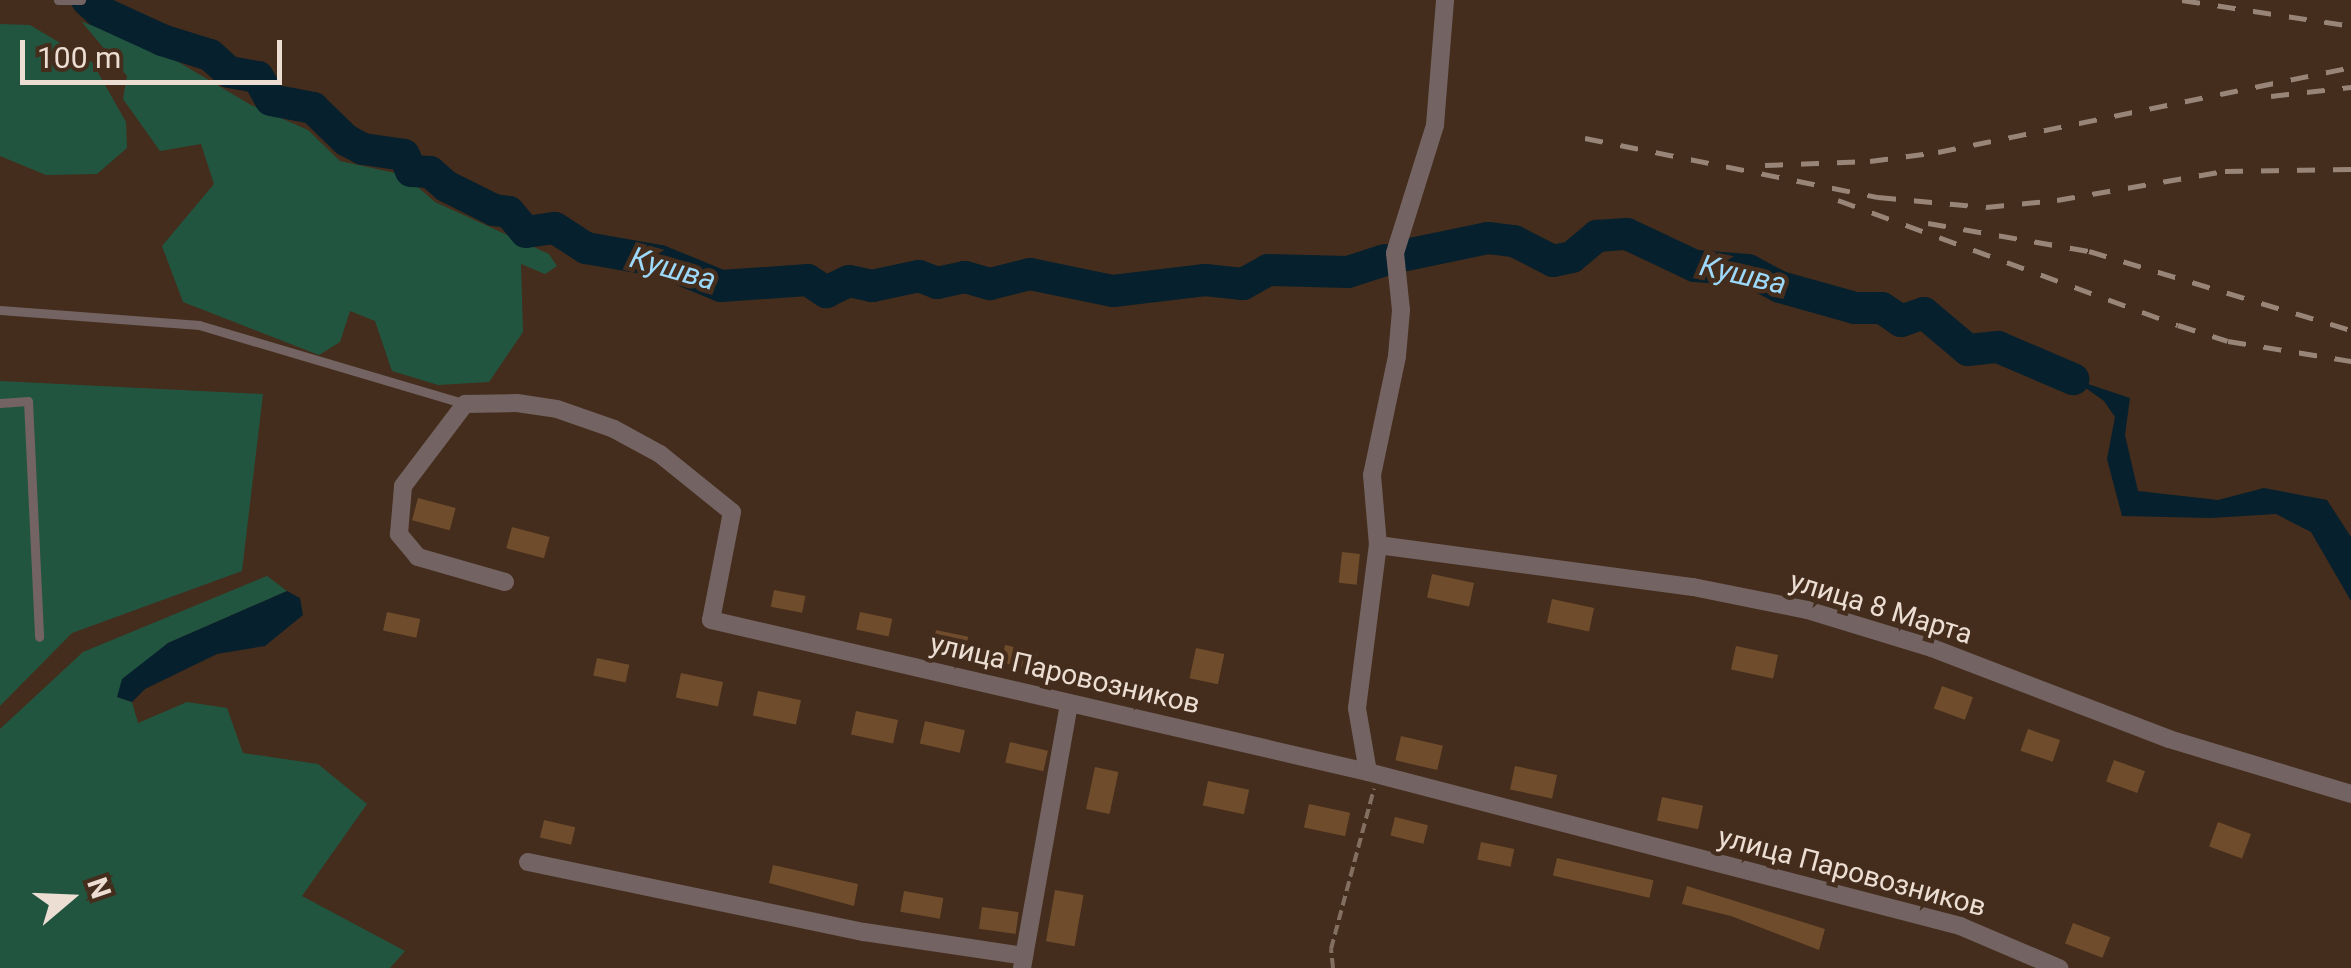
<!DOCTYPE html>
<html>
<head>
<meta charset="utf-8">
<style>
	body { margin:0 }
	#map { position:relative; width:2351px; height:968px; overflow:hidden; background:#442d1c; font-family:Roboto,sans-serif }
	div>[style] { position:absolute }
	.green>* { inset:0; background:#225540 }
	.water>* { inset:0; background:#06202d }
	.river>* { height:32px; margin:-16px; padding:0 16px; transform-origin:16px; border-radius:16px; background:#06202d }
	.building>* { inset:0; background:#6f4c2c; transform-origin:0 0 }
	.path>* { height:4px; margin-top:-2px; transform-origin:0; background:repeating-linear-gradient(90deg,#836f60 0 10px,transparent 0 15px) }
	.service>* { height:9px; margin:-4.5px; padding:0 4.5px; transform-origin:4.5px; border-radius:4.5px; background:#736362 }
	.minor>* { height:18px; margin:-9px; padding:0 9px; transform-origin:9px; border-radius:9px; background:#736362 }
	.rail>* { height:5px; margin-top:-2.5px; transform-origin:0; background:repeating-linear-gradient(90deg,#988577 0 18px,transparent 0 36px) }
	span { translate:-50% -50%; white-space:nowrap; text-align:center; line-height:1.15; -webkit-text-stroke:9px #442d1c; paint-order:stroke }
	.street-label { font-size:28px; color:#edded4 }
	.water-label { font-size:30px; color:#9cd9fa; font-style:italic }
	.north { position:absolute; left:20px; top:848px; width:100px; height:100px; -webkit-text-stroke:8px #442d1c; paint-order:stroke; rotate:71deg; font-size:28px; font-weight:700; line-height:40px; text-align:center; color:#edded4 }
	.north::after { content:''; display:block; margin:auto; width:35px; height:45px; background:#edded4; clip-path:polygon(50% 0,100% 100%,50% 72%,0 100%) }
	.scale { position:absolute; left:20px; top:40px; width:262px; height:45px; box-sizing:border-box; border:5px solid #edded4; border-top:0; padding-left:12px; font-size:30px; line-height:35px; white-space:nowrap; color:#edded4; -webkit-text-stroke:8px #442d1c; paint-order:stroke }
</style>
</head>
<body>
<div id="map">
	<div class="green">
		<i style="clip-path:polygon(104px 18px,251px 105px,308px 130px,340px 161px,404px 175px,435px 202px,549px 254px,557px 266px,545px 274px,521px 264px,523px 332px,489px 382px,438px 385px,392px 371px,375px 321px,350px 311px,340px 342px,319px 355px,183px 302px,162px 246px,214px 184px,201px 144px,160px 151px,123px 99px,127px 76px,81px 21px,90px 25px)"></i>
		<i style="clip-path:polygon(0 24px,30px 25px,92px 62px,126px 122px,127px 148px,97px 174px,46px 175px,0 156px)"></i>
		<i style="clip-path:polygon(0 381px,263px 394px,242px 571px,72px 633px,0 706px)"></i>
		<i style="clip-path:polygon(267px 576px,287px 591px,168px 643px,117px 697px,132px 702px,138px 723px,187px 702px,227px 708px,243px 753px,318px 764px,367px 804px,302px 896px,405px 951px,390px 968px,0 968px,0 729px,83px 652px)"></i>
	</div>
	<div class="water">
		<i style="clip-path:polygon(2073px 379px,2130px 398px,2125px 435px,2138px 491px,2218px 500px,2264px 488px,2327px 500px,2351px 537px,2351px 601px,2311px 532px,2276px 514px,2211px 518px,2122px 516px,2107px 459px,2115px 417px,2104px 401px)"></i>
		<i style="clip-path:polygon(287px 591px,300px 598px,303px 615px,265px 646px,217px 654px,145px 689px,132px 702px,117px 697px,122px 679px,168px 643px)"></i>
	</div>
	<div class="river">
		<i style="left:87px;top:0;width:16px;rotate:43deg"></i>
		<i style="left:99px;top:11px;width:69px;rotate:24.7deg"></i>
		<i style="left:162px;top:40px;width:50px;rotate:17.4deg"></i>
		<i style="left:210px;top:55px;width:25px;rotate:42deg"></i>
		<i style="left:229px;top:72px;width:29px;rotate:10deg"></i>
		<i style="left:258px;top:77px;width:26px;rotate:61deg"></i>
		<i style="left:271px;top:100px;width:43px;rotate:10.8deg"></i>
		<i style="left:313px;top:108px;width:46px;rotate:44.1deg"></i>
		<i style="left:346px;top:140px;width:19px;rotate:28deg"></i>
		<i style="left:363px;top:149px;width:41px;rotate:8.3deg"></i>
		<i style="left:404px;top:155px;width:17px;rotate:66deg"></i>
		<i style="left:411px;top:171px;width:19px;rotate:3deg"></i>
		<i style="left:430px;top:172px;width:21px;rotate:41deg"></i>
		<i style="left:446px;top:186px;width:54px;rotate:26.6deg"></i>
		<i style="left:494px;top:210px;width:15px;rotate:8deg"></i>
		<i style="left:509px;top:212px;width:26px;rotate:50deg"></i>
		<i style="left:526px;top:232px;width:29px;rotate:-8deg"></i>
		<i style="left:555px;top:228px;width:37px;rotate:33deg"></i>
		<i style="left:586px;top:248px;width:75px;rotate:10deg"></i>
		<i style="left:660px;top:261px;width:66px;rotate:22.3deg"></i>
		<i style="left:721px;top:286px;width:87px;rotate:-3.9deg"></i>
		<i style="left:808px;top:280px;width:22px;rotate:34deg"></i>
		<i style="left:826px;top:292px;width:25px;rotate:-26deg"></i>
		<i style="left:849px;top:281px;width:24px;rotate:12deg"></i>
		<i style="left:872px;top:286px;width:48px;rotate:-12deg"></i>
		<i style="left:919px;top:276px;width:19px;rotate:21deg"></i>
		<i style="left:937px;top:283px;width:29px;rotate:-12deg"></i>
		<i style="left:965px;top:277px;width:26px;rotate:16deg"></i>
		<i style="left:990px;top:284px;width:41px;rotate:-14deg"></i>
		<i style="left:1030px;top:274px;width:85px;rotate:11.6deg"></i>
		<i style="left:1113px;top:291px;width:93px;rotate:-6.8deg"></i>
		<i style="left:1205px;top:280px;width:38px;rotate:6deg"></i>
		<i style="left:1243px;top:284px;width:29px;rotate:-29deg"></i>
		<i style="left:1268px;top:270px;width:80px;rotate:1.4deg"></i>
		<i style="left:1348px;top:272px;width:39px;rotate:-18deg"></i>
		<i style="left:1406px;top:255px;width:84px;rotate:-11.7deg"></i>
		<i style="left:1488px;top:238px;width:26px;rotate:7deg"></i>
		<i style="left:1514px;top:241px;width:44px;rotate:27.1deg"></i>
		<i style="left:1553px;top:261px;width:19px;rotate:-12deg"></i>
		<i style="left:1572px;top:257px;width:33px;rotate:-40deg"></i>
		<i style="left:1597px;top:236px;width:30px;rotate:-4deg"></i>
		<i style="left:1627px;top:234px;width:75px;rotate:25.2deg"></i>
		<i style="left:1695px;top:266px;width:53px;rotate:4.3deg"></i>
		<i style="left:1748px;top:270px;width:36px;rotate:28deg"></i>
		<i style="left:1780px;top:287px;width:78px;rotate:15.6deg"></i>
		<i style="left:1855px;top:308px;width:27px"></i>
		<i style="left:1882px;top:308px;width:23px;rotate:34deg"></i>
		<i style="left:1901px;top:321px;width:24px;rotate:-19deg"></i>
		<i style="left:1924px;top:313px;width:57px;rotate:40.1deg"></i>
		<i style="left:1968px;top:350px;width:30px;rotate:-6deg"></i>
		<i style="left:1998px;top:347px;width:82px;rotate:23.1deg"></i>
	</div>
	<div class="building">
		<i style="left:418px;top:498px;width:39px;height:23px;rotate:15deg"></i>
		<i style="left:512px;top:527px;width:39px;height:22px;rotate:15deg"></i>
		<i style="left:1342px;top:552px;width:18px;height:31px;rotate:6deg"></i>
		<i style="left:1432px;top:574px;width:43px;height:24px;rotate:12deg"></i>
		<i style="left:774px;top:590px;width:32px;height:17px;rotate:11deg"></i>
		<i style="left:1552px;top:599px;width:43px;height:24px;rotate:12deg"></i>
		<i style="left:387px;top:612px;width:34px;height:19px;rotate:12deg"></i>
		<i style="left:860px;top:612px;width:33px;height:18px;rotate:12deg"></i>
		<i style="left:936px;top:630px;width:33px;height:17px;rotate:12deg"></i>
		<i style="left:1005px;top:645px;width:33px;height:18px;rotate:12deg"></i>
		<i style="left:1736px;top:646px;width:43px;height:24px;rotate:12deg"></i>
		<i style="left:1196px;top:648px;width:29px;height:31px;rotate:12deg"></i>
		<i style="left:597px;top:658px;width:33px;height:18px;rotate:12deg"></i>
		<i style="left:681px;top:673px;width:43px;height:25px;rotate:12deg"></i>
		<i style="left:1942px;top:686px;width:33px;height:24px;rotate:20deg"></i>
		<i style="left:758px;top:691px;width:44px;height:25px;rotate:12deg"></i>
		<i style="left:856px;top:711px;width:43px;height:24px;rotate:12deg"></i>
		<i style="left:925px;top:721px;width:41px;height:23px;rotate:13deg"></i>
		<i style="left:2028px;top:729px;width:34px;height:23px;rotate:19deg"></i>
		<i style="left:1401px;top:736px;width:43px;height:25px;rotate:13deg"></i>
		<i style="left:1010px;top:742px;width:39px;height:21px;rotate:13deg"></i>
		<i style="left:2114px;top:760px;width:33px;height:23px;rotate:20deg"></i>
		<i style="left:1515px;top:766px;width:43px;height:24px;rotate:12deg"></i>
		<i style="left:1095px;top:767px;width:24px;height:43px;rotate:12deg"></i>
		<i style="left:1208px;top:781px;width:42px;height:25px;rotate:12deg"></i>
		<i style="left:1662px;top:797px;width:42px;height:24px;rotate:12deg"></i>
		<i style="left:1309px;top:804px;width:42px;height:24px;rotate:12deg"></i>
		<i style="left:1395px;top:817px;width:34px;height:19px;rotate:14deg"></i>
		<i style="left:544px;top:820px;width:32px;height:18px;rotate:13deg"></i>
		<i style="left:2218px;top:822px;width:35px;height:26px;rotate:20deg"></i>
		<i style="left:1481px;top:842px;width:34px;height:18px;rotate:12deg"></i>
		<i style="left:1557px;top:858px;width:99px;height:18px;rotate:13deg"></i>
		<i style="clip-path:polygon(773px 865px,858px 884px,854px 906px,769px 883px)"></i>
		<i style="clip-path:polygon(1687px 886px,1825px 929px,1819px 950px,1731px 916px,1682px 904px)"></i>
		<i style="left:1055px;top:890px;width:29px;height:52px;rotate:10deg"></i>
		<i style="left:904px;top:891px;width:40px;height:21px;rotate:10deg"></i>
		<i style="left:982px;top:907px;width:37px;height:22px;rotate:8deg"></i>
		<i style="left:2073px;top:923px;width:40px;height:22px;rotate:21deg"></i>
	</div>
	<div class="path">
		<i style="left:1333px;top:968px;width:19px;rotate:-96deg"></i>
		<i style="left:1331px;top:949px;width:166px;rotate:-75deg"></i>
	</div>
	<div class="service">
		<i style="left:58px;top:0;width:23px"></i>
		<i style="left:0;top:310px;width:200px;rotate:4.3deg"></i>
		<i style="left:199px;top:325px;width:277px;rotate:16.5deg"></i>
		<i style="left:0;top:403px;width:28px;rotate:-4deg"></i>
		<i style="left:28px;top:401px;width:236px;rotate:87.3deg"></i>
	</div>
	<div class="minor">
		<i style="left:1378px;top:545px;width:318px;rotate:7.6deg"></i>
		<i style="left:1693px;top:587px;width:116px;rotate:11.4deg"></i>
		<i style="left:1807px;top:610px;width:131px;rotate:16.9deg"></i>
		<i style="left:1932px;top:648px;width:254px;rotate:21deg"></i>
		<i style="left:2169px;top:739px;width:190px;rotate:16.8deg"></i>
		<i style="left:505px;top:582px;width:91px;rotate:-164deg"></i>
		<i style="left:418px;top:557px;width:30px;rotate:-130deg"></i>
		<i style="left:399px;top:534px;width:48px;rotate:-85.2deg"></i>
		<i style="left:403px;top:486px;width:103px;rotate:-52.9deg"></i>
		<i style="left:465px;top:404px;width:52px;rotate:-1.1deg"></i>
		<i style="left:517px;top:403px;width:40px;rotate:8.5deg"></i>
		<i style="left:557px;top:409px;width:60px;rotate:19.3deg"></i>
		<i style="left:614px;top:429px;width:52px;rotate:28.5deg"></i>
		<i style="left:660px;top:454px;width:92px;rotate:38.9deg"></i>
		<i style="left:732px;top:512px;width:110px;rotate:101deg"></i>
		<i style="left:711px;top:620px;width:674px;rotate:13.03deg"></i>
		<i style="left:1368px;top:772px;width:612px;rotate:14.58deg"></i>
		<i style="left:1960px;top:926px;width:108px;rotate:23deg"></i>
		<i style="left:1368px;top:772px;width:65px;rotate:-99.8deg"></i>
		<i style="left:1357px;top:708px;width:164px;rotate:-82.7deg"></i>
		<i style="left:1378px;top:545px;width:70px;rotate:-94.9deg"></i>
		<i style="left:1372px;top:475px;width:122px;rotate:-78.1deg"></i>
		<i style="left:1397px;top:356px;width:46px;rotate:-85deg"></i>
		<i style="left:1401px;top:310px;width:57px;rotate:-96deg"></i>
		<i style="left:1395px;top:253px;width:134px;rotate:-72.6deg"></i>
		<i style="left:1435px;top:125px;width:125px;rotate:-85.4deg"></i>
		<i style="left:528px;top:862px;width:343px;rotate:11.8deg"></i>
		<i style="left:864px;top:932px;width:162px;rotate:8.5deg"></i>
		<i style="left:1022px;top:968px;width:269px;rotate:-79.9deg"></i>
	</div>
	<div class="rail">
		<i style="left:2182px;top:0;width:171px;rotate:8.7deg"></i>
		<i style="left:2271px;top:96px;width:81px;rotate:-6.4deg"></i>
		<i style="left:1585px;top:138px;width:299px;rotate:11.4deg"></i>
		<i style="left:1878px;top:197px;width:108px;rotate:5.3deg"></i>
		<i style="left:1986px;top:207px;width:71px;rotate:-5.6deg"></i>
		<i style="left:2057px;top:200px;width:170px;rotate:-9.8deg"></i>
		<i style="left:2225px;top:171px;width:126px;rotate:-0.9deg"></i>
		<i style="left:1765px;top:165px;width:105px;rotate:-2.2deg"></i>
		<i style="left:1870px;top:161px;width:69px;rotate:-7.5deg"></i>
		<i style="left:1938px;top:152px;width:422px;rotate:-11.6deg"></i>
		<i style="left:1838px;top:200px;width:362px;rotate:20.2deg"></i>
		<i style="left:2178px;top:325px;width:52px;rotate:17.7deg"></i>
		<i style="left:2228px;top:341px;width:125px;rotate:9.2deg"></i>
		<i style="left:1928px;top:223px;width:163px;rotate:9.9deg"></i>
		<i style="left:2089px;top:251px;width:274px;rotate:16.8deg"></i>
	</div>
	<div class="street-label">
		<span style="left:1881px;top:608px;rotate:17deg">улица 8 Марта</span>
		<span style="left:1065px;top:674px;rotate:13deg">улица Паровозников</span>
		<span style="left:1852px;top:872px;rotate:15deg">улица Паровозников</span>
	</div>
	<div class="water-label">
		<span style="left:673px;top:269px;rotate:16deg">Кушва</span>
		<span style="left:1743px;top:275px;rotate:13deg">Кушва</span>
	</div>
	<div class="north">N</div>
	<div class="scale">100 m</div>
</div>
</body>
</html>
